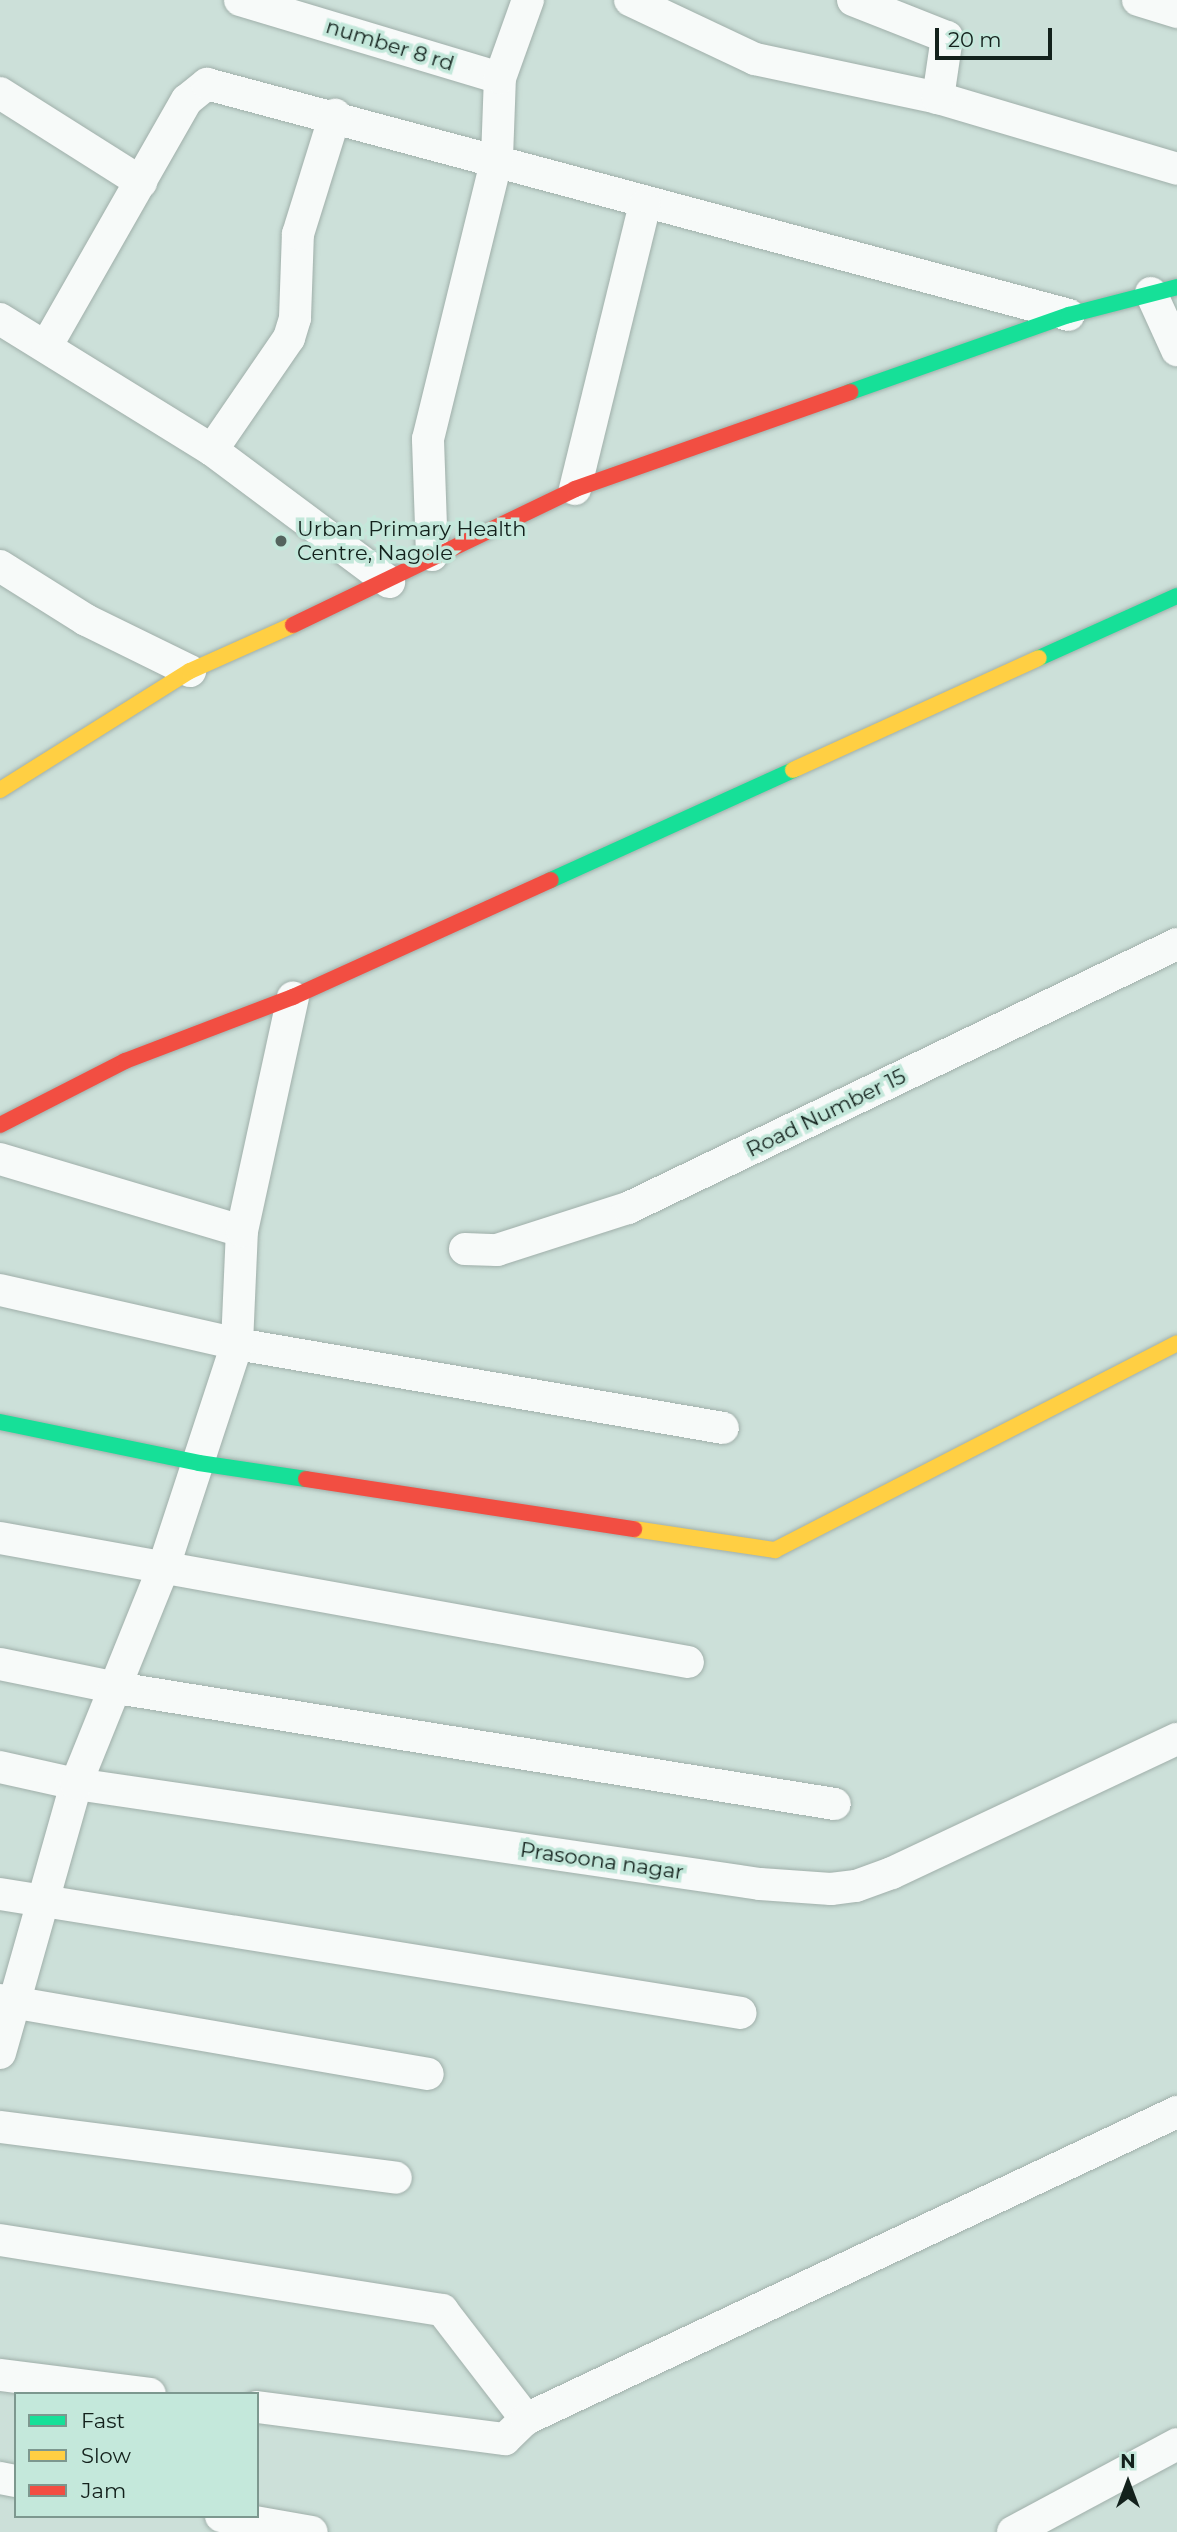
<!DOCTYPE html>
<html>
<head>
<meta charset="utf-8">
<style>
	body { margin:0 }
	#map { position:relative; width:1177px; height:2532px; overflow:hidden; background:#cce0d9; font-family:Montserrat,sans-serif }
	div>[style] { position:absolute }
	.roads { filter:drop-shadow(0 0 2px #a0afaa) drop-shadow(0 0 2px #a0afaa) }
	.street>* { height:32px; margin:-16px; padding:0 16px; transform-origin:16px; border-radius:16px; background:#f7faf9 }
	.fast>* { height:16px; margin:-8px; padding:0 8px; transform-origin:8px; border-radius:8px; background:#16e098 }
	.slow>* { height:16px; margin:-8px; padding:0 8px; transform-origin:8px; border-radius:8px; background:#ffcf43 }
	.jam>* { height:16px; margin:-8px; padding:0 8px; transform-origin:8px; border-radius:8px; background:#f24e42 }
	.dots>* { width:19px; height:19px; translate:-50% -50%; box-sizing:border-box; border:4px solid #c4e8db; border-radius:50% }
	span { translate:-50% -50%; white-space:nowrap; text-align:center; line-height:1.15; -webkit-text-stroke:7px #c4e8db; paint-order:stroke }
	.street-label { font-size:21px; color:#13211c }
	.poi-label { font-size:21px; color:#13211c }
	.left { translate:0 -50%; text-align:left }
	.legend { position:absolute; left:14px; top:2392px; width:245px; height:126px; box-sizing:border-box; background:#c4e8db; border:2px solid #7d988f; margin:0; padding:9px 12px; list-style:none; font-size:21px; color:#13211c }
	.legend li { display:flex; align-items:center; gap:14px; height:35px }
	.legend b { width:35px; border:2px solid #7d988f }
	.north { position:absolute; left:1093px; top:2448px; width:70px; height:70px; -webkit-text-stroke:5px #c4e8db; paint-order:stroke; rotate:0deg; font-size:19px; font-weight:700; line-height:28px; text-align:center; color:#13211c }
	.north::after { content:''; display:block; margin:auto; width:24px; height:32px; background:#13211c; clip-path:polygon(50% 0,100% 100%,50% 72%,0 100%) }
	.scale { position:absolute; left:935px; top:28px; width:117px; height:32px; box-sizing:border-box; border:4px solid #13211c; border-top:0; padding-left:9px; font-size:21px; line-height:24px; white-space:nowrap; color:#13211c; -webkit-text-stroke:5px #c4e8db; paint-order:stroke }
</style>
</head>
<body>
<div id="map">
	<div class="roads">
		<div class="street">
			<i style="left:240px;top:0;width:271px;rotate:16.7deg"></i>
			<i style="left:630px;top:0;width:138px;rotate:25.3deg"></i>
			<i style="left:755px;top:59px;width:187px;rotate:12deg"></i>
			<i style="left:938px;top:98px;width:249px;rotate:16.5deg"></i>
			<i style="left:853px;top:0;width:101px;rotate:21.5deg"></i>
			<i style="left:947px;top:37px;width:62px;rotate:98.4deg"></i>
			<i style="left:1138px;top:0;width:41px;rotate:17.1deg"></i>
			<i style="left:0;top:93px;width:167px;rotate:32.3deg"></i>
			<i style="left:1151px;top:293px;width:63px;rotate:65.5deg"></i>
			<i style="left:0;top:319px;width:249px;rotate:31.7deg"></i>
			<i style="left:212px;top:450px;width:221px;rotate:36.7deg"></i>
			<i style="left:47px;top:345px;width:282px;rotate:-60.3deg"></i>
			<i style="left:187px;top:100px;width:26px;rotate:-39deg"></i>
			<i style="left:207px;top:84px;width:892px;rotate:15deg"></i>
			<i style="left:212px;top:450px;width:136px;rotate:-55.5deg"></i>
			<i style="left:289px;top:338px;width:21px;rotate:-73deg"></i>
			<i style="left:295px;top:318px;width:84px;rotate:-88deg"></i>
			<i style="left:298px;top:234px;width:125px;rotate:-72.7deg"></i>
			<i style="left:575px;top:489px;width:292px;rotate:-76.2deg"></i>
			<i style="left:432px;top:555px;width:116px;rotate:-92deg"></i>
			<i style="left:428px;top:439px;width:289px;rotate:-76.2deg"></i>
			<i style="left:497px;top:158px;width:80px;rotate:-87.9deg"></i>
			<i style="left:500px;top:78px;width:83px;rotate:-70.3deg"></i>
			<i style="left:0;top:566px;width:102px;rotate:32.1deg"></i>
			<i style="left:86px;top:620px;width:116px;rotate:26.1deg"></i>
			<i style="left:0;top:1159px;width:252px;rotate:16.6deg"></i>
			<i style="left:465px;top:1249px;width:32px;rotate:2deg"></i>
			<i style="left:497px;top:1250px;width:138px;rotate:-17.8deg"></i>
			<i style="left:628px;top:1208px;width:609px;rotate:-25.68deg"></i>
			<i style="left:0;top:1290px;width:243px;rotate:12.8deg"></i>
			<i style="left:237px;top:1344px;width:493px;rotate:9.8deg"></i>
			<i style="left:0;top:1538px;width:699px;rotate:10.22deg"></i>
			<i style="left:0;top:1664px;width:119px;rotate:11.6deg"></i>
			<i style="left:117px;top:1688px;width:727px;rotate:9.18deg"></i>
			<i style="left:0;top:1767px;width:78px;rotate:12.6deg"></i>
			<i style="left:76px;top:1784px;width:691px;rotate:8.32deg"></i>
			<i style="left:760px;top:1884px;width:71px;rotate:4deg"></i>
			<i style="left:831px;top:1889px;width:25px;rotate:-7deg"></i>
			<i style="left:856px;top:1886px;width:38px;rotate:-20deg"></i>
			<i style="left:892px;top:1873px;width:315px;rotate:-25.2deg"></i>
			<i style="left:0;top:1894px;width:750px;rotate:9.12deg"></i>
			<i style="left:0;top:2000px;width:434px;rotate:9.8deg"></i>
			<i style="left:0;top:2053px;width:280px;rotate:-74.2deg"></i>
			<i style="left:76px;top:1784px;width:232px;rotate:-68deg"></i>
			<i style="left:163px;top:1569px;width:237px;rotate:-71.8deg"></i>
			<i style="left:237px;top:1344px;width:113px;rotate:-87.5deg"></i>
			<i style="left:242px;top:1231px;width:239px;rotate:-77.7deg"></i>
			<i style="left:0;top:2127px;width:399px;rotate:7.3deg"></i>
			<i style="left:0;top:2240px;width:448px;rotate:9deg"></i>
			<i style="left:442px;top:2310px;width:138px;rotate:52.4deg"></i>
			<i style="left:0;top:2375px;width:151px;rotate:7.2deg"></i>
			<i style="left:257px;top:2407px;width:250px;rotate:7.4deg"></i>
			<i style="left:505px;top:2439px;width:29px;rotate:-44deg"></i>
			<i style="left:526px;top:2419px;width:720px;rotate:-25.25deg"></i>
			<i style="left:0;top:2478px;width:16px;rotate:11deg"></i>
			<i style="left:221px;top:2516px;width:92px;rotate:10deg"></i>
			<i style="left:1013px;top:2532px;width:186px;rotate:-28.2deg"></i>
		</div>
		<div class="fast">
			<i style="left:850px;top:392px;width:232px;rotate:-19.4deg"></i>
			<i style="left:1069px;top:315px;width:112px;rotate:-14.5deg"></i>
			<i style="left:1039px;top:658px;width:151px;rotate:-24.2deg"></i>
			<i style="left:551px;top:880px;width:266px;rotate:-24.4deg"></i>
			<i style="left:0;top:1422px;width:203px;rotate:11.6deg"></i>
			<i style="left:199px;top:1463px;width:108px;rotate:8.5deg"></i>
		</div>
		<div class="slow">
			<i style="left:793px;top:770px;width:270px;rotate:-24.5deg"></i>
			<i style="left:0;top:790px;width:224px;rotate:-32.1deg"></i>
			<i style="left:190px;top:671px;width:113px;rotate:-24.1deg"></i>
			<i style="left:634px;top:1529px;width:143px;rotate:8.5deg"></i>
			<i style="left:775px;top:1550px;width:452px;rotate:-27.2deg"></i>
		</div>
		<div class="jam">
			<i style="left:293px;top:625px;width:313px;rotate:-25.7deg"></i>
			<i style="left:575px;top:489px;width:292px;rotate:-19.4deg"></i>
			<i style="left:0;top:1125px;width:140px;rotate:-27.1deg"></i>
			<i style="left:125px;top:1061px;width:180px;rotate:-20.9deg"></i>
			<i style="left:293px;top:997px;width:283px;rotate:-24.4deg"></i>
			<i style="left:306px;top:1479px;width:332px;rotate:8.7deg"></i>
		</div>
	</div>
	<div class="dots">
		<i style="left:281px;top:541px;background:#54645e"></i>
	</div>
	<div class="street-label">
		<span style="left:390px;top:45px;rotate:17deg">number 8 rd</span>
		<span style="left:826px;top:1113px;rotate:-26deg">Road Number 15</span>
		<span style="left:602px;top:1861px;rotate:8deg">Prasoona nagar</span>
	</div>
	<div class="poi-label">
		<span class="left" style="left:297px;top:541px">Urban Primary Health<br>Centre, Nagole</span>
	</div>
	<ul class="legend">
	<li><b style="height:9px;background:#16e098"></b>Fast</li>
	<li><b style="height:9px;background:#ffcf43"></b>Slow</li>
	<li><b style="height:9px;background:#f24e42"></b>Jam</li>
	</ul>
	<div class="north">N</div>
	<div class="scale">20 m</div>
</div>
</body>
</html>
